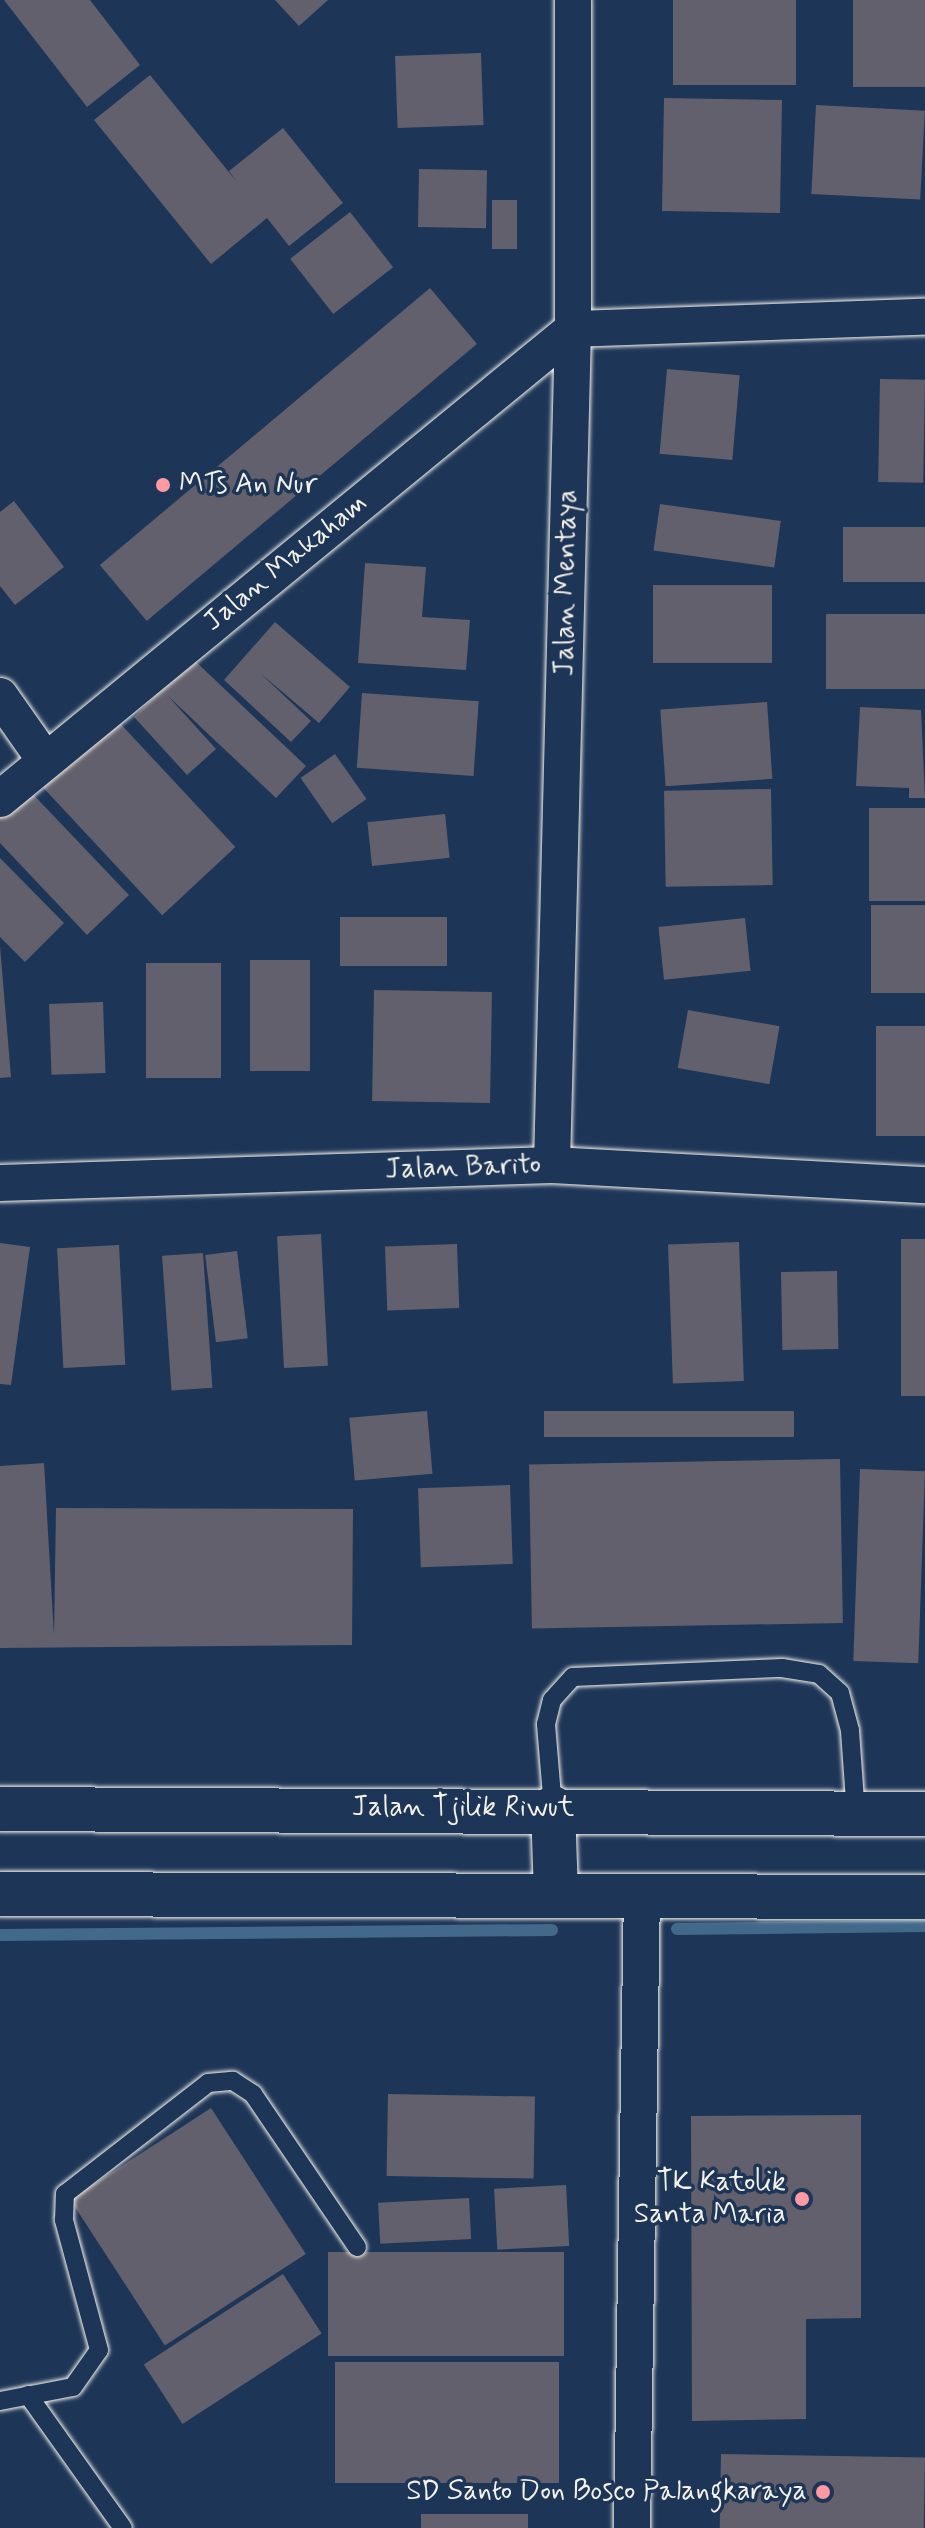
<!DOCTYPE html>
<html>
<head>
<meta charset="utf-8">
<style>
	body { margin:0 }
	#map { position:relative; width:925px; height:2528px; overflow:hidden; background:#1d3557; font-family:Mynerve,sans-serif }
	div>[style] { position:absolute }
	.stream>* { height:12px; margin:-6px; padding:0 6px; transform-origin:6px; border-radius:6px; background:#42688a }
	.building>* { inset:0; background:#62606c; transform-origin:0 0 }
	.roads { filter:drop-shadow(0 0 2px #f4f1e8) drop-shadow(0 0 2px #f4f1e8) }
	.service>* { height:18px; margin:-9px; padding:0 9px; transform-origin:9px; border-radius:9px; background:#1d3557 }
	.minor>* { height:36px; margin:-18px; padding:0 18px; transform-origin:18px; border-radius:18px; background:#1d3557 }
	.trunk>* { height:44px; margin:-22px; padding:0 22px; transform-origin:22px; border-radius:22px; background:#1d3557 }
	.dots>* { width:22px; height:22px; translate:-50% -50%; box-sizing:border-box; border:4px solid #1d3557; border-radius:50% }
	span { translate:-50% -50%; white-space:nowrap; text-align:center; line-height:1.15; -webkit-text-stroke:7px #1d3557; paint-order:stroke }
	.poi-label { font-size:28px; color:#f4f1e8 }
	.left { translate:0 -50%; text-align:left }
	.right { translate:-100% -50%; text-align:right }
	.street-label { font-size:28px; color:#f4f1e8 }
</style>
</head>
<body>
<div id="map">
	<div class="stream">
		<i style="left:677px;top:1929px;width:248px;rotate:-0.7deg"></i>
		<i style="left:0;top:1935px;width:552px;rotate:-0.52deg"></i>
	</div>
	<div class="building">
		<i style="clip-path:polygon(4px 0,90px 0,140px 65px,87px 107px)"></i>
		<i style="clip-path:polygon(275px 0,328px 0,299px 26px)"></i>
		<i style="left:673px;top:0;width:123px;height:85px"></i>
		<i style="left:853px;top:0;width:72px;height:87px"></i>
		<i style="left:481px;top:53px;width:72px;height:86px;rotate:88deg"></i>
		<i style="clip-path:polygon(150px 75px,237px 182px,229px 171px,283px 128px,343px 203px,289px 246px,267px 218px,211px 264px,94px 120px)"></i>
		<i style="left:664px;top:98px;width:118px;height:113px;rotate:1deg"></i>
		<i style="left:816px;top:105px;width:109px;height:89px;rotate:3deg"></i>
		<i style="left:419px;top:169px;width:68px;height:58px;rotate:1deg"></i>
		<i style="left:492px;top:200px;width:25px;height:49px"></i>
		<i style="left:350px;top:212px;width:70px;height:76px;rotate:52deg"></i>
		<i style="left:430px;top:288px;width:73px;height:431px;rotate:50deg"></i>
		<i style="left:667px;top:369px;width:73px;height:85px;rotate:5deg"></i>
		<i style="left:880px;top:379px;width:45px;height:103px;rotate:1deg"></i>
		<i style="clip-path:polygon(14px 501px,64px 567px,15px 605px,0 586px,0 512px)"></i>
		<i style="left:660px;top:504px;width:122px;height:47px;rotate:8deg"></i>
		<i style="left:843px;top:527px;width:82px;height:55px"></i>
		<i style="clip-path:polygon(365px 563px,426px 567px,422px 617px,470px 620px,466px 670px,358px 663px)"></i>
		<i style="left:653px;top:585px;width:119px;height:78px"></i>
		<i style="left:925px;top:614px;width:75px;height:99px;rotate:90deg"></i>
		<i style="clip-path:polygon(275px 622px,350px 687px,319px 723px,260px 673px,311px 721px,291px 742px,224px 680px)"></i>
		<i style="clip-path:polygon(193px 659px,306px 766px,276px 798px,168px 696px,216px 749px,187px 775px,134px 717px)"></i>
		<i style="left:362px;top:693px;width:117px;height:75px;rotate:4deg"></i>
		<i style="left:767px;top:702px;width:77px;height:107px;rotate:86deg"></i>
		<i style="clip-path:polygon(860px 707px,921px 710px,925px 798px,909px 798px,909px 788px,856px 786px)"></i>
		<i style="left:116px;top:719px;width:175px;height:100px;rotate:47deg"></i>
		<i style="left:335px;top:754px;width:55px;height:42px;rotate:55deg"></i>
		<i style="clip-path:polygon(27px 788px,129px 895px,87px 935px,0 843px,0 814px)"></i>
		<i style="left:771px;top:789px;width:96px;height:107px;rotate:89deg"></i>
		<i style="left:925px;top:808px;width:93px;height:56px;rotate:90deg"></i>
		<i style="left:445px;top:814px;width:44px;height:78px;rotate:84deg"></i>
		<i style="clip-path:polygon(0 858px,64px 923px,25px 962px,0 937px)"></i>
		<i style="left:925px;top:905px;width:88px;height:54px;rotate:90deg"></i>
		<i style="left:340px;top:917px;width:107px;height:49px"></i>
		<i style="left:745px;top:918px;width:53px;height:87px;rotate:84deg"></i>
		<i style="clip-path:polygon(0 946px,11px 1077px,0 1078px)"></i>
		<i style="left:250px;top:960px;width:60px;height:111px"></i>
		<i style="left:146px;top:963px;width:75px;height:115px"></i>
		<i style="left:374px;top:990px;width:118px;height:111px;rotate:1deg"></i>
		<i style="left:103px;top:1002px;width:71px;height:54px;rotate:88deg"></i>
		<i style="left:688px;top:1010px;width:93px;height:59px;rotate:10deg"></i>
		<i style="left:925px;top:1026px;width:110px;height:49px;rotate:90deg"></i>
		<i style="left:321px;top:1234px;width:132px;height:44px;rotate:87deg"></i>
		<i style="left:901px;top:1239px;width:24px;height:157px"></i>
		<i style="left:739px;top:1242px;width:139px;height:71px;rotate:88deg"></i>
		<i style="clip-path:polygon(0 1243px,30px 1247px,11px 1385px,0 1384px)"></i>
		<i style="left:457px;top:1244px;width:64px;height:72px;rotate:88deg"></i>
		<i style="left:119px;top:1245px;width:120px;height:62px;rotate:87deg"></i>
		<i style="left:237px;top:1251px;width:88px;height:32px;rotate:83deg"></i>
		<i style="left:203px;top:1253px;width:135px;height:41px;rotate:86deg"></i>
		<i style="left:837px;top:1271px;width:78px;height:56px;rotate:89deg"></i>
		<i style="left:427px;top:1411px;width:63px;height:78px;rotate:85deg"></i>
		<i style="left:794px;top:1411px;width:26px;height:250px;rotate:90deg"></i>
		<i style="left:840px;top:1459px;width:164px;height:311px;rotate:89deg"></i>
		<i style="clip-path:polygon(44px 1463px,54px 1635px,56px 1508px,353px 1509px,352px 1645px,0 1648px,0 1466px)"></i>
		<i style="left:860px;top:1469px;width:65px;height:192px;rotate:2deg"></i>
		<i style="left:510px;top:1485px;width:79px;height:92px;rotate:88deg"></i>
		<i style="left:388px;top:2094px;width:147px;height:82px;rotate:1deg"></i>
		<i style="left:211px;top:2108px;width:174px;height:168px;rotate:57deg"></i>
		<i style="clip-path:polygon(861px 2115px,861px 2318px,806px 2319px,806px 2419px,692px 2421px,691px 2116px)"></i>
		<i style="left:566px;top:2185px;width:61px;height:72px;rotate:87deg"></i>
		<i style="left:469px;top:2198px;width:41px;height:91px;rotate:87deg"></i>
		<i style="left:564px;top:2252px;width:104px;height:236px;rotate:90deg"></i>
		<i style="left:283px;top:2274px;width:71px;height:166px;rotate:57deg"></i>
		<i style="left:559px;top:2362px;width:121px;height:224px;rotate:90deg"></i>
		<i style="left:721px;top:2454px;width:204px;height:74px;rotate:1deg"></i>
		<i style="left:528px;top:2514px;width:14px;height:107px;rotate:90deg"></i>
	</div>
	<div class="roads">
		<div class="service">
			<i style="left:553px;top:1808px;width:84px;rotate:-94.8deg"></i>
			<i style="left:546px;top:1724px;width:25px;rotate:-76deg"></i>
			<i style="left:552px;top:1700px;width:31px;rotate:-48deg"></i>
			<i style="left:573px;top:1677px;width:209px;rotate:-2.5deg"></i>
			<i style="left:782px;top:1668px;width:37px;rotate:9deg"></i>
			<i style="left:819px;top:1674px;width:28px;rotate:42deg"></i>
			<i style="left:840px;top:1693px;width:39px;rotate:75deg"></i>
			<i style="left:850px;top:1731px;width:84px;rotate:85.9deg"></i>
			<i style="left:28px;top:2395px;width:163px;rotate:54.5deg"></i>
			<i style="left:0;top:2401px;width:74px;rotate:-10.9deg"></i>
			<i style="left:73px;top:2387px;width:45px;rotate:-54.9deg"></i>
			<i style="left:99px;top:2350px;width:135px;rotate:-105.1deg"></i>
			<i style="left:64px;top:2220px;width:26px;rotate:-88deg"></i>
			<i style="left:65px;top:2194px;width:181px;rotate:-37.8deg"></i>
			<i style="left:208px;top:2083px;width:25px;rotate:-5deg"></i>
			<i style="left:233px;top:2081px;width:24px;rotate:33deg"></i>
			<i style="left:253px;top:2094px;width:185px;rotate:55.8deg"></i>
		</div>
		<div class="minor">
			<i style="left:573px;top:329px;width:352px;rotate:-2deg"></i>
			<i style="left:0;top:696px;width:78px;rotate:54.9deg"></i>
			<i style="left:0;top:799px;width:741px;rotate:-39.36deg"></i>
			<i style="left:552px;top:1165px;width:836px;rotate:-88.56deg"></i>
			<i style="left:573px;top:329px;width:329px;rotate:-90deg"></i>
			<i style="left:0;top:1183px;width:552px;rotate:-1.87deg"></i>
			<i style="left:552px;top:1165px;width:374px;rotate:3.1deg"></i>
			<i style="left:632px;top:2528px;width:634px;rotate:-89.1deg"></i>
		</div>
		<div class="trunk">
			<i style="left:553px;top:1808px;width:84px;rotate:88deg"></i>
			<i style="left:0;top:1809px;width:925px;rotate:0.31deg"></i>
			<i style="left:0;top:1894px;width:925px;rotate:0.19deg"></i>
		</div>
	</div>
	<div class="dots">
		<i style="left:163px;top:485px;background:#ff9aa2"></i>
		<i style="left:802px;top:2199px;background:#ff9aa2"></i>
		<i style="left:823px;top:2492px;background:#ff9aa2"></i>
	</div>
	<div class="poi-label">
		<span class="left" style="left:179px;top:485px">MTs An Nur</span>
		<span class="right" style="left:786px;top:2199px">TK Katolik<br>Santa Maria</span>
		<span class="right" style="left:807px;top:2492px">SD Santo Don Bosco Palangkaraya</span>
	</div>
	<div class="street-label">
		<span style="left:286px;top:563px;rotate:-39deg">Jalan Makaham</span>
		<span style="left:567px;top:583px;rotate:-89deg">Jalan Mentaya</span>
		<span style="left:463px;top:1168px;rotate:-2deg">Jalan Barito</span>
		<span style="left:463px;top:1808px">Jalan Tjilik Riwut</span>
	</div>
</div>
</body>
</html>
